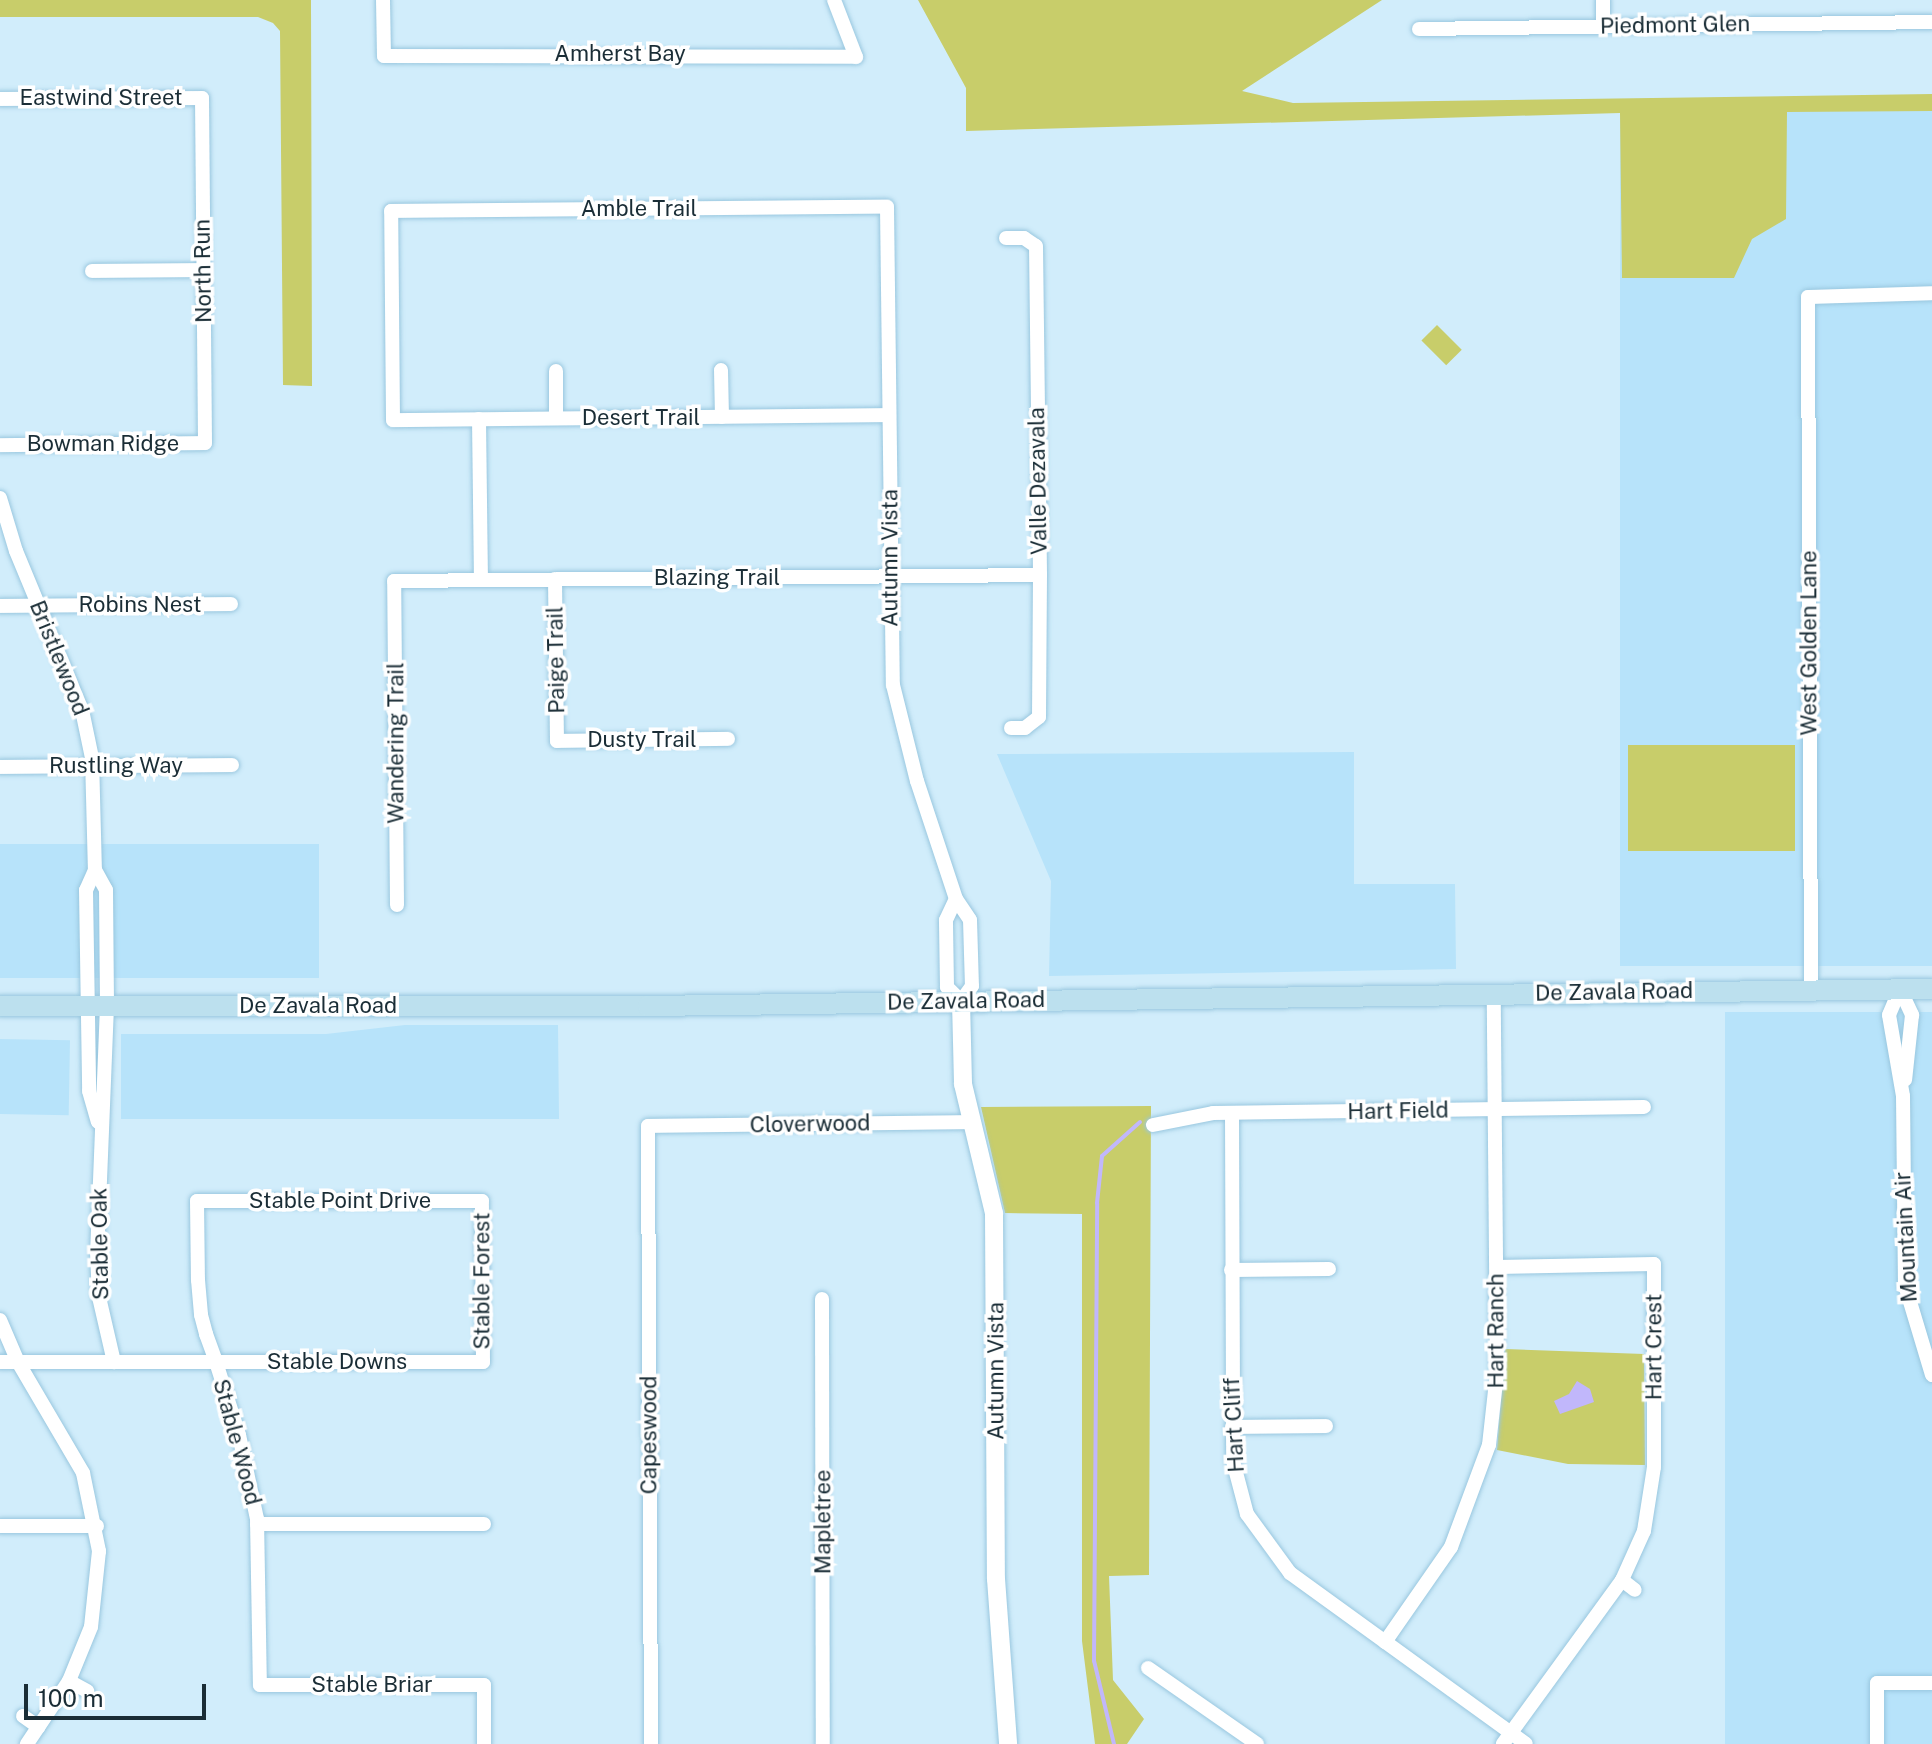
<!DOCTYPE html>
<html>
<head>
<meta charset="utf-8">
<style>
	body { margin:0 }
	#map { position:relative; width:1932px; height:1744px; overflow:hidden; background:#d1edfb; font-family:"Public Sans",sans-serif }
	div>[style] { position:absolute }
	.built>* { inset:0; background:#b7e3fa; transform-origin:0 0 }
	.green>* { inset:0; background:#c8cd6a; transform-origin:0 0 }
	.water>* { inset:0; background:#c1b7fb }
	.stream>* { height:4px; margin:-2px; padding:0 2px; transform-origin:2px; border-radius:2px; background:#c1b7fb }
	.roads { filter:drop-shadow(0 0 2px #99c7df) drop-shadow(0 0 2px #99c7df) }
	.minor>* { height:14px; margin:-7px; padding:0 7px; transform-origin:7px; border-radius:7px; background:#fff }
	.tertiary>* { height:18px; margin:-9px; padding:0 9px; transform-origin:9px; border-radius:9px; background:#fff }
	.secondary>* { height:20px; margin:-10px; padding:0 10px; transform-origin:10px; border-radius:10px; background:#bce0ee }
	span { translate:-50% -50%; white-space:nowrap; text-align:center; line-height:1.15; -webkit-text-stroke:7px #fff; paint-order:stroke }
	.street-label { font-size:22px; color:#1a2d36 }
	.scale { position:absolute; left:24px; top:1684px; width:182px; height:36px; box-sizing:border-box; border:4px solid #1a2d36; border-top:0; padding-left:10px; font-size:24px; line-height:28px; white-space:nowrap; color:#1a2d36; -webkit-text-stroke:6px #fff; paint-order:stroke }
</style>
</head>
<body>
<div id="map">
	<div class="built">
		<i style="left:1932px;top:111px;width:855px;height:312px;rotate:90deg"></i>
		<i style="clip-path:polygon(1354px 752px,1354px 884px,1455px 884px,1456px 969px,1049px 976px,1051px 881px,997px 754px)"></i>
		<i style="left:319px;top:844px;width:134px;height:319px;rotate:90deg"></i>
		<i style="left:1932px;top:1012px;width:732px;height:207px;rotate:90deg"></i>
		<i style="clip-path:polygon(405px 1025px,558px 1025px,559px 1119px,121px 1119px,121px 1034px,326px 1034px)"></i>
		<i style="left:0;top:1039px;width:70px;height:75px;rotate:1deg"></i>
	</div>
	<div class="green">
		<i style="clip-path:polygon(0 0,311px 0,312px 386px,283px 385px,280px 31px,273px 23px,258px 17px,0 17px)"></i>
		<i style="clip-path:polygon(918px 0,1382px 0,1242px 91px,1293px 103px,1932px 94px,1932px 111px,1787px 112px,1786px 219px,1752px 239px,1734px 278px,1622px 278px,1620px 113px,966px 131px,966px 88px)"></i>
		<i style="left:1437px;top:325px;width:35px;height:22px;rotate:45deg"></i>
		<i style="left:1795px;top:745px;width:106px;height:167px;rotate:90deg"></i>
		<i style="clip-path:polygon(1151px 1106px,1149px 1575px,1109px 1576px,1113px 1680px,1144px 1719px,1127px 1744px,1095px 1744px,1082px 1641px,1082px 1214px,1005px 1213px,981px 1107px)"></i>
		<i style="clip-path:polygon(1505px 1349px,1644px 1354px,1645px 1465px,1568px 1464px,1497px 1450px)"></i>
	</div>
	<div class="water">
		<i style="clip-path:polygon(1577px 1381px,1590px 1389px,1594px 1402px,1560px 1414px,1554px 1401px,1569px 1394px)"></i>
	</div>
	<div class="stream">
		<i style="left:1114px;top:1744px;width:85px;rotate:-103.5deg"></i>
		<i style="left:1094px;top:1661px;width:458px;rotate:-89.6deg"></i>
		<i style="left:1097px;top:1203px;width:47px;rotate:-83.9deg"></i>
		<i style="left:1102px;top:1156px;width:51px;rotate:-41.8deg"></i>
	</div>
	<div class="roads">
		<div class="minor">
			<i style="left:383px;top:0;width:56px;rotate:89deg"></i>
			<i style="left:384px;top:56px;width:472px;rotate:0.1deg"></i>
			<i style="left:856px;top:57px;width:61px;rotate:-111.1deg"></i>
			<i style="left:1603px;top:0;width:26px;rotate:90deg"></i>
			<i style="left:1419px;top:29px;width:513px;rotate:-0.78deg"></i>
			<i style="left:0;top:99px;width:202px;rotate:-0.3deg"></i>
			<i style="left:202px;top:98px;width:345px;rotate:89.5deg"></i>
			<i style="left:205px;top:443px;width:205px;rotate:179.4deg"></i>
			<i style="left:1006px;top:238px;width:18px"></i>
			<i style="left:1024px;top:238px;width:14px;rotate:34deg"></i>
			<i style="left:1036px;top:246px;width:329px;rotate:89.3deg"></i>
			<i style="left:1040px;top:575px;width:142px;rotate:90.4deg"></i>
			<i style="left:1039px;top:717px;width:18px;rotate:142deg"></i>
			<i style="left:1025px;top:728px;width:14px;rotate:180deg"></i>
			<i style="left:92px;top:271px;width:111px;rotate:-0.5deg"></i>
			<i style="left:721px;top:370px;width:47px;rotate:88.8deg"></i>
			<i style="left:556px;top:371px;width:47px;rotate:90deg"></i>
			<i style="left:889px;top:415px;width:496px;rotate:179.4deg"></i>
			<i style="left:393px;top:420px;width:209px;rotate:-90.5deg"></i>
			<i style="left:391px;top:211px;width:496px;rotate:-0.5deg"></i>
			<i style="left:887px;top:207px;width:478px;rotate:89.3deg"></i>
			<i style="left:893px;top:685px;width:99px;rotate:76deg"></i>
			<i style="left:917px;top:781px;width:124px;rotate:71.7deg"></i>
			<i style="left:956px;top:899px;width:25px;rotate:56deg"></i>
			<i style="left:970px;top:920px;width:66px;rotate:88.3deg"></i>
			<i style="left:972px;top:986px;width:19px;rotate:126deg"></i>
			<i style="left:961px;top:1001px;width:20px;rotate:-135deg"></i>
			<i style="left:947px;top:987px;width:67px;rotate:-90.9deg"></i>
			<i style="left:946px;top:920px;width:23px;rotate:-65deg"></i>
			<i style="left:479px;top:419px;width:161px;rotate:89.3deg"></i>
			<i style="left:0;top:498px;width:55px;rotate:73.2deg"></i>
			<i style="left:16px;top:551px;width:172px;rotate:67.5deg"></i>
			<i style="left:82px;top:710px;width:49px;rotate:78.2deg"></i>
			<i style="left:92px;top:758px;width:112px;rotate:88.5deg"></i>
			<i style="left:95px;top:870px;width:23px;rotate:61deg"></i>
			<i style="left:106px;top:890px;width:116px;rotate:89.5deg"></i>
			<i style="left:107px;top:1006px;width:246px;rotate:92.3deg"></i>
			<i style="left:97px;top:1252px;width:45px;rotate:87.5deg"></i>
			<i style="left:99px;top:1297px;width:67px;rotate:77deg"></i>
			<i style="left:555px;top:579px;width:162px;rotate:89.3deg"></i>
			<i style="left:557px;top:741px;width:171px;rotate:-0.7deg"></i>
			<i style="left:0;top:606px;width:231px;rotate:-0.5deg"></i>
			<i style="left:0;top:767px;width:232px;rotate:-0.5deg"></i>
			<i style="left:95px;top:870px;width:22px;rotate:114deg"></i>
			<i style="left:86px;top:890px;width:201px;rotate:89.1deg"></i>
			<i style="left:89px;top:1091px;width:32px;rotate:74deg"></i>
			<i style="left:397px;top:905px;width:324px;rotate:-90.5deg"></i>
			<i style="left:394px;top:581px;width:646px;rotate:-0.53deg"></i>
			<i style="left:1811px;top:989px;width:692px;rotate:-90.25deg"></i>
			<i style="left:1808px;top:297px;width:124px;rotate:-1.8deg"></i>
			<i style="left:1900px;top:989px;width:28px;rotate:113deg"></i>
			<i style="left:1889px;top:1015px;width:82px;rotate:80.2deg"></i>
			<i style="left:1903px;top:1096px;width:189px;rotate:89.4deg"></i>
			<i style="left:1905px;top:1285px;width:94px;rotate:73.3deg"></i>
			<i style="left:1900px;top:989px;width:29px;rotate:65deg"></i>
			<i style="left:1912px;top:1015px;width:65px;rotate:96.1deg"></i>
			<i style="left:1232px;top:1113px;width:348px;rotate:89.8deg"></i>
			<i style="left:1233px;top:1461px;width:55px;rotate:75.2deg"></i>
			<i style="left:1247px;top:1514px;width:73px;rotate:53.9deg"></i>
			<i style="left:1290px;top:1573px;width:291px;rotate:35.9deg"></i>
			<i style="left:1153px;top:1125px;width:61px;rotate:-11.3deg"></i>
			<i style="left:1213px;top:1113px;width:431px;rotate:-0.8deg"></i>
			<i style="left:1497px;top:1267px;width:157px;rotate:-1.1deg"></i>
			<i style="left:1654px;top:1264px;width:203px;rotate:90deg"></i>
			<i style="left:1654px;top:1467px;width:65px;rotate:98.9deg"></i>
			<i style="left:1644px;top:1531px;width:54px;rotate:114.2deg"></i>
			<i style="left:1622px;top:1580px;width:203px;rotate:126deg"></i>
			<i style="left:1231px;top:1270px;width:98px;rotate:-0.6deg"></i>
			<i style="left:822px;top:1299px;width:445px;rotate:89.9deg"></i>
			<i style="left:0;top:1320px;width:46px;rotate:66.8deg"></i>
			<i style="left:18px;top:1362px;width:129px;rotate:59.6deg"></i>
			<i style="left:83px;top:1473px;width:80px;rotate:78.4deg"></i>
			<i style="left:99px;top:1551px;width:76px;rotate:96deg"></i>
			<i style="left:91px;top:1627px;width:58px;rotate:112.2deg"></i>
			<i style="left:69px;top:1681px;width:76px;rotate:123.7deg"></i>
			<i style="left:0;top:1362px;width:483px"></i>
			<i style="left:483px;top:1362px;width:161px;rotate:-90.4deg"></i>
			<i style="left:482px;top:1201px;width:285px;rotate:180deg"></i>
			<i style="left:197px;top:1201px;width:79px;rotate:89.3deg"></i>
			<i style="left:198px;top:1280px;width:35px;rotate:85deg"></i>
			<i style="left:201px;top:1315px;width:20px;rotate:75deg"></i>
			<i style="left:206px;top:1334px;width:30px;rotate:70deg"></i>
			<i style="left:216px;top:1362px;width:77px;rotate:72.5deg"></i>
			<i style="left:239px;top:1435px;width:86px;rotate:77.9deg"></i>
			<i style="left:257px;top:1519px;width:166px;rotate:89deg"></i>
			<i style="left:260px;top:1685px;width:224px"></i>
			<i style="left:484px;top:1685px;width:59px;rotate:90deg"></i>
			<i style="left:1232px;top:1427px;width:94px;rotate:-0.6deg"></i>
			<i style="left:257px;top:1524px;width:227px"></i>
			<i style="left:0;top:1526px;width:97px"></i>
			<i style="left:1622px;top:1580px;width:16px;rotate:38deg"></i>
			<i style="left:1385px;top:1642px;width:116px;rotate:-55.2deg"></i>
			<i style="left:1451px;top:1547px;width:109px;rotate:-69.6deg"></i>
			<i style="left:1489px;top:1445px;width:73px;rotate:-83.7deg"></i>
			<i style="left:1497px;top:1372px;width:379px;rotate:-90.5deg"></i>
			<i style="left:1148px;top:1668px;width:133px;rotate:34.9deg"></i>
			<i style="left:69px;top:1681px;width:21px;rotate:29deg"></i>
			<i style="left:23px;top:1716px;width:19px;rotate:35deg"></i>
			<i style="left:651px;top:1744px;width:618px;rotate:-90.28deg"></i>
			<i style="left:648px;top:1126px;width:323px;rotate:-0.7deg"></i>
			<i style="left:1877px;top:1744px;width:61px;rotate:-90deg"></i>
			<i style="left:1877px;top:1683px;width:55px"></i>
		</div>
		<div class="tertiary">
			<i style="left:961px;top:1001px;width:83px;rotate:88.6deg"></i>
			<i style="left:963px;top:1084px;width:133px;rotate:76.5deg"></i>
			<i style="left:994px;top:1213px;width:366px;rotate:89.7deg"></i>
			<i style="left:996px;top:1579px;width:165px;rotate:85.8deg"></i>
		</div>
		<div class="secondary">
			<i style="left:0;top:1006px;width:648px"></i>
			<i style="left:648px;top:1006px;width:1284px;rotate:-0.76deg"></i>
		</div>
	</div>
	<div class="street-label">
		<span style="left:1675px;top:25px;rotate:-1deg">Piedmont Glen</span>
		<span style="left:620px;top:54px">Amherst Bay</span>
		<span style="left:101px;top:98px">Eastwind Street</span>
		<span style="left:639px;top:209px">Amble Trail</span>
		<span style="left:203px;top:271px;rotate:-91deg">North Run</span>
		<span style="left:641px;top:418px">Desert Trail</span>
		<span style="left:103px;top:444px">Bowman Ridge</span>
		<span style="left:1038px;top:481px;rotate:-91deg">Valle Dezavala</span>
		<span style="left:890px;top:558px;rotate:-90deg">Autumn Vista</span>
		<span style="left:717px;top:578px">Blazing Trail</span>
		<span style="left:140px;top:605px">Robins Nest</span>
		<span style="left:1809px;top:643px;rotate:-90deg">West Golden Lane</span>
		<span style="left:59px;top:658px;rotate:68deg">Bristlewood</span>
		<span style="left:556px;top:660px;rotate:-91deg">Paige Trail</span>
		<span style="left:642px;top:740px">Dusty Trail</span>
		<span style="left:396px;top:743px;rotate:-90deg">Wandering Trail</span>
		<span style="left:116px;top:766px">Rustling Way</span>
		<span style="left:1614px;top:992px;rotate:-1deg">De Zavala Road</span>
		<span style="left:966px;top:1001px;rotate:-1deg">De Zavala Road</span>
		<span style="left:318px;top:1006px">De Zavala Road</span>
		<span style="left:1398px;top:1111px;rotate:-1deg">Hart Field</span>
		<span style="left:810px;top:1124px;rotate:-1deg">Cloverwood</span>
		<span style="left:340px;top:1201px">Stable Point Drive</span>
		<span style="left:1906px;top:1237px;rotate:-93deg">Mountain Air</span>
		<span style="left:100px;top:1244px;rotate:-91deg">Stable Oak</span>
		<span style="left:482px;top:1281px;rotate:-90deg">Stable Forest</span>
		<span style="left:1496px;top:1331px;rotate:-90deg">Hart Ranch</span>
		<span style="left:1654px;top:1347px;rotate:-90deg">Hart Crest</span>
		<span style="left:337px;top:1362px">Stable Downs</span>
		<span style="left:996px;top:1371px;rotate:-90deg">Autumn Vista</span>
		<span style="left:1234px;top:1425px;rotate:-93deg">Hart Cliff</span>
		<span style="left:649px;top:1435px;rotate:-90deg">Capeswood</span>
		<span style="left:237px;top:1442px;rotate:75deg">Stable Wood</span>
		<span style="left:823px;top:1522px;rotate:-90deg">Mapletree</span>
		<span style="left:372px;top:1685px">Stable Briar</span>
	</div>
	<div class="scale">100 m</div>
</div>
</body>
</html>
